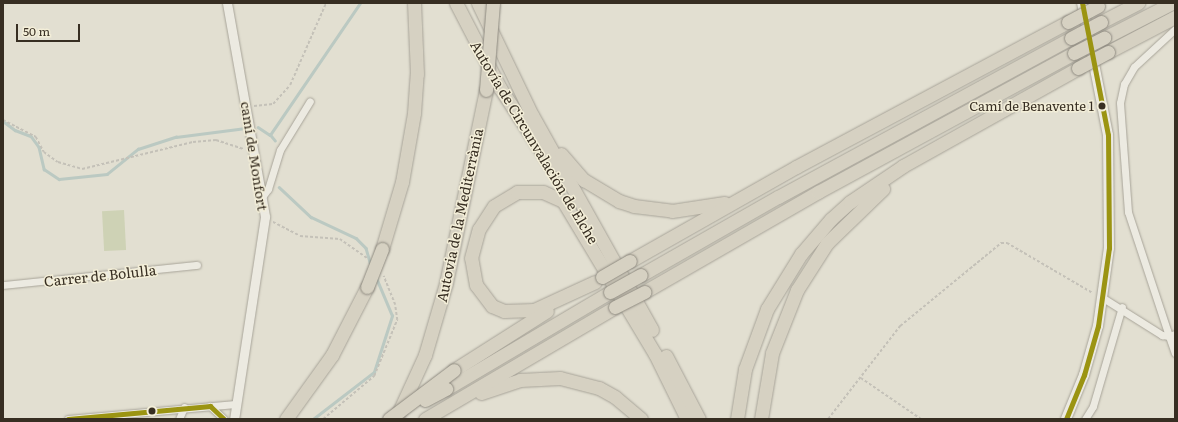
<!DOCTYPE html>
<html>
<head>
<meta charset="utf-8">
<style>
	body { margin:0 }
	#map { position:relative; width:1178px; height:422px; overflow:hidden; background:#e2dfd1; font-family:Literata,serif }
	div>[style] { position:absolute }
	.green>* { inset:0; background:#ced2b5; transform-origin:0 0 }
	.stream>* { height:2.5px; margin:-1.25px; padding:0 1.25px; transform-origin:1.25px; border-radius:1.25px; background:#bbc9c2 }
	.path>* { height:1.5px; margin-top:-0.75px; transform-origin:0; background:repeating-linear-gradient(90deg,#c4c1b8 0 3px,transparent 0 5px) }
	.roads { filter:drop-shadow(0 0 1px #a8a499) drop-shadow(0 0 1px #a8a499) }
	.minor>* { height:7px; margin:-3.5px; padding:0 3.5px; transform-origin:3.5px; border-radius:3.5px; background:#eceae1 }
	.tertiary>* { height:9px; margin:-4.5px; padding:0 4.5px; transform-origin:4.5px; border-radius:4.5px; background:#eceae1 }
	.secondary>* { height:10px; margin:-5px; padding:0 5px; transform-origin:5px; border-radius:5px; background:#eceae1 }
	.motorway>* { height:13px; margin:-6.5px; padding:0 6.5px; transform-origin:6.5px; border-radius:6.5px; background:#d6d1c2 }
	.bridges { filter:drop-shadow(0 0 1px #8e8a80) drop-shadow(0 0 1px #8e8a80) }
	.motorway-bridge>* { height:13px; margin:-6.5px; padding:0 6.5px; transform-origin:6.5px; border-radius:6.5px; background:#d6d1c2 }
	.bus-1>* { height:5px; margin:-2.5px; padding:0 2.5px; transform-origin:2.5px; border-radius:2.5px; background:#9b9412 }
	.dots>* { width:11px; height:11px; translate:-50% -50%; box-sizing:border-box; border:2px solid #f3eed8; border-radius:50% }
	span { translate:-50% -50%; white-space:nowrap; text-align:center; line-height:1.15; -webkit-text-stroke:3px #f3eed8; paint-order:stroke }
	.bus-label { font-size:13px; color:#372e22 }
	.right { translate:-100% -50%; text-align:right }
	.street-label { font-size:14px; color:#372e22 }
	.frame { position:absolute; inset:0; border:4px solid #372e22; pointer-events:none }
	.scale { position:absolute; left:16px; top:24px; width:64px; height:18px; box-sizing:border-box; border:2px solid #372e22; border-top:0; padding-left:5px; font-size:12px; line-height:14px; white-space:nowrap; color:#372e22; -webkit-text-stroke:3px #f3eed8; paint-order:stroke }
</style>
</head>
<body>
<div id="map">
	<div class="green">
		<i style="left:124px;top:210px;width:40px;height:22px;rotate:87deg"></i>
	</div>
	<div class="stream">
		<i style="left:3px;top:121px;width:15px;rotate:37deg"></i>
		<i style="left:15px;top:130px;width:17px;rotate:21deg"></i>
		<i style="left:31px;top:136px;width:14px;rotate:54deg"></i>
		<i style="left:39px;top:147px;width:23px;rotate:77deg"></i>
		<i style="left:44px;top:169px;width:18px;rotate:34deg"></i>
		<i style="left:59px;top:179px;width:48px;rotate:-5.9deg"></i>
		<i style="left:107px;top:174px;width:40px;rotate:-39deg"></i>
		<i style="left:138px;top:149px;width:40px;rotate:-18deg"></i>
		<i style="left:176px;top:137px;width:70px;rotate:-7.4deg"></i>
		<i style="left:258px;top:127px;width:14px;rotate:34deg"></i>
		<i style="left:275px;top:141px;width:8px;rotate:-130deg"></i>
		<i style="left:270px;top:135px;width:160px;rotate:-55.7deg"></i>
		<i style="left:279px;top:187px;width:44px;rotate:43.2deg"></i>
		<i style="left:311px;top:217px;width:50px;rotate:25deg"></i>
		<i style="left:356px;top:238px;width:14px;rotate:45deg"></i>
		<i style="left:366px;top:248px;width:19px;rotate:74deg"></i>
		<i style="left:313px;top:419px;width:77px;rotate:-37.6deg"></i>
		<i style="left:374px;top:372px;width:59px;rotate:-72.2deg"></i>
		<i style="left:392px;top:316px;width:41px;rotate:-112.8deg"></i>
	</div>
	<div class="path">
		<i style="left:254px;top:106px;width:19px;rotate:-6deg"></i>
		<i style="left:273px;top:104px;width:25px;rotate:-48deg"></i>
		<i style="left:290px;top:85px;width:90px;rotate:-66.3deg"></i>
		<i style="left:3px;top:120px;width:37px;rotate:27deg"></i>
		<i style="left:36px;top:137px;width:17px;rotate:62deg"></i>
		<i style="left:44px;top:152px;width:17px;rotate:36deg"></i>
		<i style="left:58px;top:162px;width:25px;rotate:16deg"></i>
		<i style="left:82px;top:169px;width:114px;rotate:-13.7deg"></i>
		<i style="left:193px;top:142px;width:23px;rotate:-5deg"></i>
		<i style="left:216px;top:140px;width:29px;rotate:18deg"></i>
		<i style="left:273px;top:222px;width:30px;rotate:27deg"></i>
		<i style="left:300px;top:236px;width:40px;rotate:4.3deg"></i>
		<i style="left:340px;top:239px;width:33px;rotate:35deg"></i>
		<i style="left:861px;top:378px;width:73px;rotate:34.3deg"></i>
		<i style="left:323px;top:419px;width:67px;rotate:-40.1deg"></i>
		<i style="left:374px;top:376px;width:61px;rotate:-67.7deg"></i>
		<i style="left:397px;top:320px;width:15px;rotate:-98deg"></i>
		<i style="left:395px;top:305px;width:31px;rotate:-112deg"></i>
		<i style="left:828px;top:419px;width:118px;rotate:-52.3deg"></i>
		<i style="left:900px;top:326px;width:131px;rotate:-39.4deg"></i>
		<i style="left:1001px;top:243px;width:6px"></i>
		<i style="left:1007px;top:243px;width:99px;rotate:30.2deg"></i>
	</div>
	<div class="roads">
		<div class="minor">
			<i style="left:1175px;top:29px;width:56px;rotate:137.2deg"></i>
			<i style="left:1134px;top:67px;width:20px;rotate:120deg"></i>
			<i style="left:1124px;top:84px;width:19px;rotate:102deg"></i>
			<i style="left:1120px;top:103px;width:109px;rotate:85.8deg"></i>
			<i style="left:1128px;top:212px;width:131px;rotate:71.7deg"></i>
			<i style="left:1169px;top:336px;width:6px;rotate:-18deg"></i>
			<i style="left:262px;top:197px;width:10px;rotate:-53deg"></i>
			<i style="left:268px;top:189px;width:41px;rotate:-72.9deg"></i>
			<i style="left:280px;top:150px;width:57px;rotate:-58.5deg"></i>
			<i style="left:3px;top:285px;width:195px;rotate:-5.9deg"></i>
			<i style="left:1103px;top:298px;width:70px;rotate:32.1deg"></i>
			<i style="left:1162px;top:335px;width:7px;rotate:8deg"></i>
			<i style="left:1169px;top:336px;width:18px;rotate:71deg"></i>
			<i style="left:210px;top:406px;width:19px;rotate:43deg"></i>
			<i style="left:68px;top:419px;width:168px;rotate:-5.1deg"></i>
			<i style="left:179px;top:419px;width:13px;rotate:-67deg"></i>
			<i style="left:1085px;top:419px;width:15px;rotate:-58deg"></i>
			<i style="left:1093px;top:406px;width:103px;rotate:-73.7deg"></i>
		</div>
		<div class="tertiary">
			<i style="left:227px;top:3px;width:217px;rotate:79.9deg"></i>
			<i style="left:265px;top:217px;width:204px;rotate:98.7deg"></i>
		</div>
		<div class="secondary">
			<i style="left:1066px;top:419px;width:48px;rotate:-67.8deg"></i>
			<i style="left:1084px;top:375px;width:51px;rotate:-74.1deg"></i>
			<i style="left:1098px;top:326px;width:79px;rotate:-82deg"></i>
			<i style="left:1109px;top:248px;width:113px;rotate:-90.5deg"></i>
			<i style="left:1108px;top:135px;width:135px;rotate:-101.1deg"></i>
		</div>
		<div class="motorway">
			<i style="left:456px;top:3px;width:96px;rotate:62.6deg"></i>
			<i style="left:500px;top:88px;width:93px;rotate:56.8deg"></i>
			<i style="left:478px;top:3px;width:124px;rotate:64.3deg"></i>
			<i style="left:532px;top:115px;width:246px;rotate:60.8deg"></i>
			<i style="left:1101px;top:22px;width:42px;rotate:-27.2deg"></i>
			<i style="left:1104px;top:38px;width:76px;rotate:-27.2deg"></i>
			<i style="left:1108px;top:52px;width:76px;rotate:-27.6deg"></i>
			<i style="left:561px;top:154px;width:35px;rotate:49deg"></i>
			<i style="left:584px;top:180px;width:41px;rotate:31deg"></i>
			<i style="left:619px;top:201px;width:16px;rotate:18deg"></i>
			<i style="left:634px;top:206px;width:38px;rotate:7deg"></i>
			<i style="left:672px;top:211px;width:53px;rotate:-8.7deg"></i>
			<i style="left:382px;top:249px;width:70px;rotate:-73.4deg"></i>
			<i style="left:402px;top:182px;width:70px;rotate:-80.1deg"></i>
			<i style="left:414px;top:113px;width:39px;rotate:-86deg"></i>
			<i style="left:417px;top:74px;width:71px;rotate:-92.4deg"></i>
			<i style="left:630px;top:261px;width:191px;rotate:-29.5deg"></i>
			<i style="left:796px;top:167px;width:308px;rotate:-28.1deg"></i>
			<i style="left:641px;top:275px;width:158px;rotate:-29.7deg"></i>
			<i style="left:778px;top:197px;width:333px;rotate:-28.5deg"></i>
			<i style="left:595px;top:282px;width:67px;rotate:155.3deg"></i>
			<i style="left:534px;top:310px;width:30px;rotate:178deg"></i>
			<i style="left:504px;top:311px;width:13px;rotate:-157deg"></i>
			<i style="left:492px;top:306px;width:26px;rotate:-127deg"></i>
			<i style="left:476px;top:285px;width:27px;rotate:-100deg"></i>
			<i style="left:471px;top:258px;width:30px;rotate:-75deg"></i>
			<i style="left:479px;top:229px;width:27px;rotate:-57deg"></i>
			<i style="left:494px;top:206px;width:27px;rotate:-31deg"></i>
			<i style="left:517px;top:192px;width:26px"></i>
			<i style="left:543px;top:192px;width:22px;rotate:24deg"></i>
			<i style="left:563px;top:201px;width:179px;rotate:59deg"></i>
			<i style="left:655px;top:354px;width:72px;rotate:63.8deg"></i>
			<i style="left:644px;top:292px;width:201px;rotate:-29.9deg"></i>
			<i style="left:818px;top:192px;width:291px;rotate:-28.5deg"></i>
			<i style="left:666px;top:356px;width:71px;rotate:62.4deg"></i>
			<i style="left:454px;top:370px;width:110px;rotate:-32.4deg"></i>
			<i style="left:446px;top:389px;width:191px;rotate:-30.6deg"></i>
			<i style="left:481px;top:393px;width:41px;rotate:-18.4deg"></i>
			<i style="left:520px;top:380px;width:40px;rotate:-2.9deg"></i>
			<i style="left:560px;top:378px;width:40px;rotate:14.4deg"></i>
			<i style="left:599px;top:388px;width:18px;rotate:29deg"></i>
			<i style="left:615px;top:397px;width:34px;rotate:40deg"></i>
			<i style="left:398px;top:414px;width:65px;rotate:-65.4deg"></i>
			<i style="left:425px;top:355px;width:75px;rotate:-73.7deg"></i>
			<i style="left:446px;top:283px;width:197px;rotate:-78.3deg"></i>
			<i style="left:286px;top:419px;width:79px;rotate:-54.3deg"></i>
			<i style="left:332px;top:355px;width:76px;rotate:-62.8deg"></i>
			<i style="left:425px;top:419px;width:221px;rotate:-30.5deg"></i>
			<i style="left:737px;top:419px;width:51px;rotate:-80.9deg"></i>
			<i style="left:745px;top:369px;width:64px;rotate:-69.9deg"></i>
			<i style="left:767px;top:309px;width:65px;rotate:-58.3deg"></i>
			<i style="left:801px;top:254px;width:46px;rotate:-49.4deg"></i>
			<i style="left:831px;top:219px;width:25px;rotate:-42deg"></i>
			<i style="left:850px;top:202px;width:64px;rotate:-34.2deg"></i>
			<i style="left:903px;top:166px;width:201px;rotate:-29.2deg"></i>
			<i style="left:761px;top:419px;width:67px;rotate:-80.5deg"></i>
			<i style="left:772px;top:353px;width:68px;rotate:-68.4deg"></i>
			<i style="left:797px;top:290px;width:56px;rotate:-57.4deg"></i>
			<i style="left:827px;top:243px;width:78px;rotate:-44deg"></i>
		</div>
	</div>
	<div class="bridges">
		<div class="motorway-bridge">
			<i style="left:1068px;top:22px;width:34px;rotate:-28deg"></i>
			<i style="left:1071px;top:38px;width:34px;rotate:-28deg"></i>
			<i style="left:1074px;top:53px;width:34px;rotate:-27deg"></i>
			<i style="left:1078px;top:68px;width:34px;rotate:-28deg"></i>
			<i style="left:486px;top:90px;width:87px;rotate:-85.4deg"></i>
			<i style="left:602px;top:277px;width:32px;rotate:-30deg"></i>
			<i style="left:367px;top:287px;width:41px;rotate:-68.5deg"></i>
			<i style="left:610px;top:292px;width:35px;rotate:-29deg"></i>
			<i style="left:615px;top:307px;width:33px;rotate:-27deg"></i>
			<i style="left:425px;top:400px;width:24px;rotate:-28deg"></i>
			<i style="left:389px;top:419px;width:81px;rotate:-37deg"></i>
		</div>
	</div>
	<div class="bus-1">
		<i style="left:68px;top:419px;width:143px;rotate:-5.2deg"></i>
		<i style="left:210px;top:406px;width:19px;rotate:43deg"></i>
		<i style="left:1066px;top:419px;width:48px;rotate:-67.8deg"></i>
		<i style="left:1084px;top:375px;width:51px;rotate:-74.1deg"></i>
		<i style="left:1098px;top:326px;width:79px;rotate:-82deg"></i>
		<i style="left:1109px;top:248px;width:113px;rotate:-90.5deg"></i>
		<i style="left:1108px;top:135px;width:135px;rotate:-101.1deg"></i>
	</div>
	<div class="dots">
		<i style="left:1102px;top:106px;background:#372e22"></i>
		<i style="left:152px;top:411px;background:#372e22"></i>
	</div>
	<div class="bus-label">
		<span class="right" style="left:1094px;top:106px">Camí de Benavente 1</span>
	</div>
	<div class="street-label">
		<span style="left:535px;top:142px;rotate:59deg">Autovía de Circunvalación de Elche</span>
		<span style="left:255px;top:156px;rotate:81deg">camí de Monfort</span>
		<span style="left:459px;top:215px;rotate:-78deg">Autovia de la Mediterrània</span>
		<span style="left:100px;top:275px;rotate:-6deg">Carrer de Bolulla</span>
	</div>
	<div class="frame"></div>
	<div class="scale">50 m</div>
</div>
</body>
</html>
